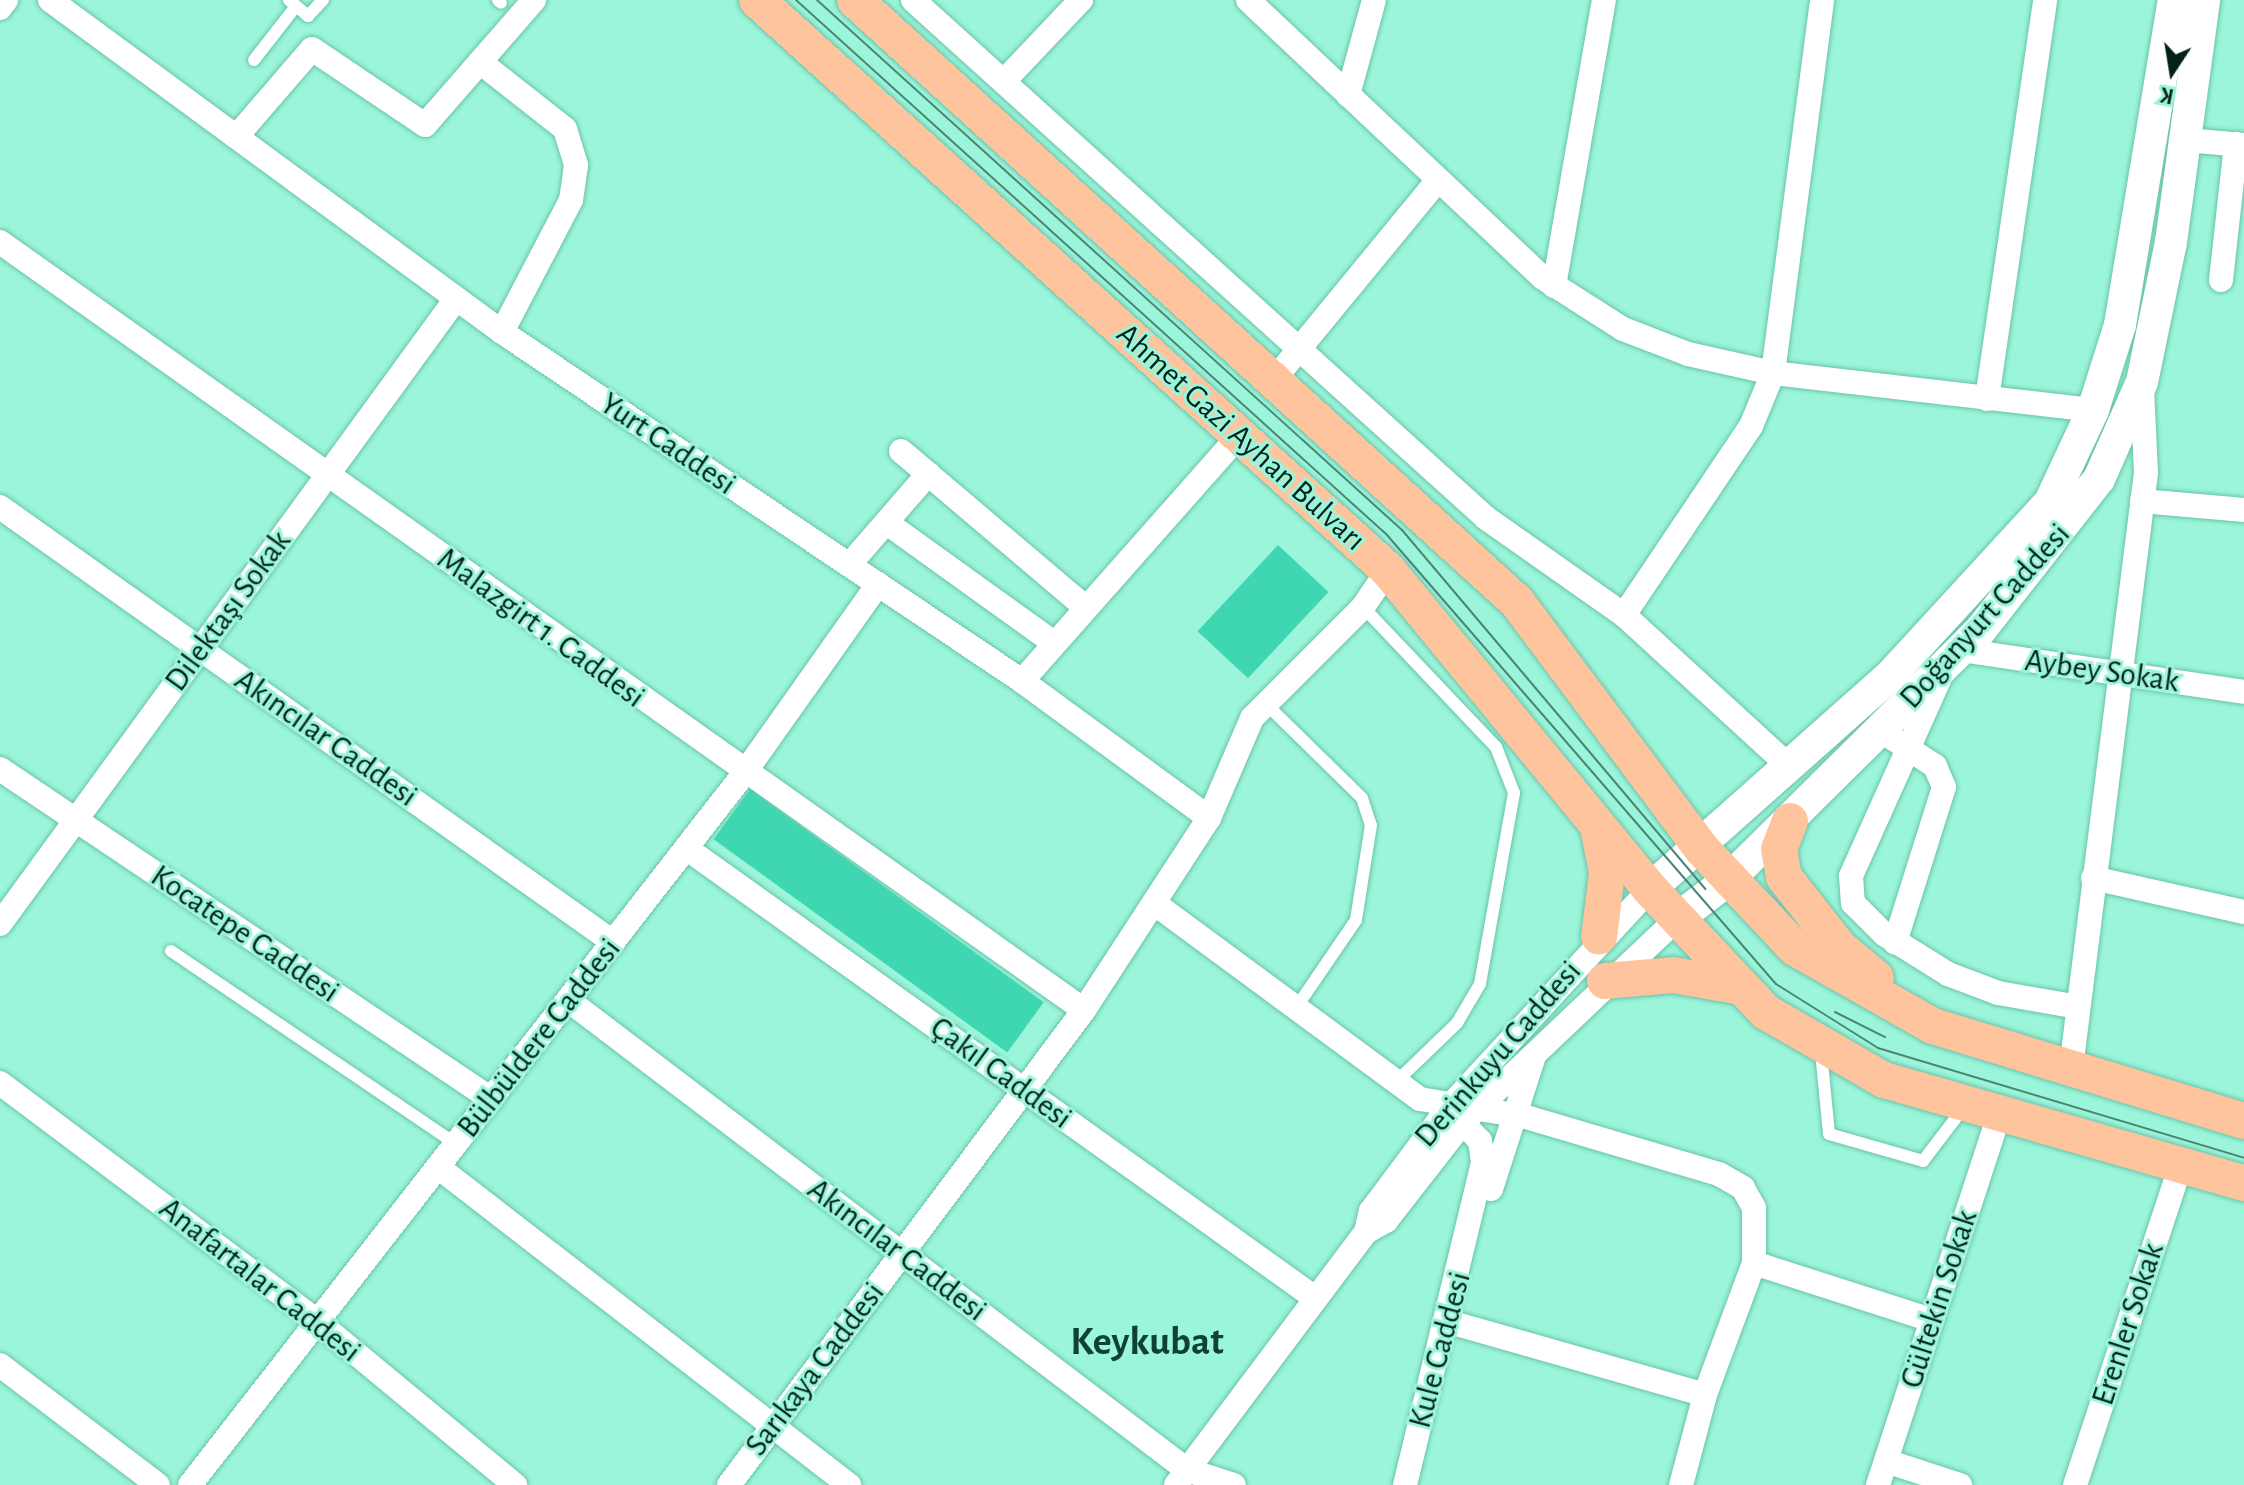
<!DOCTYPE html>
<html>
<head>
<meta charset="utf-8">
<style>
	body { margin:0 }
	#map { position:relative; width:2244px; height:1485px; overflow:hidden; background:#9bf5da; font-family:"Alegreya Sans",sans-serif }
	div>[style] { position:absolute }
	.green>* { inset:0; background:#3fd7b2; transform-origin:0 0 }
	.roads { filter:drop-shadow(0 0 2px #6ac4aa) drop-shadow(0 0 2px #6ac4aa) }
	.lane>* { height:12px; margin:-6px; padding:0 6px; transform-origin:6px; border-radius:6px; background:#fff }
	.street>* { height:24px; margin:-12px; padding:0 12px; transform-origin:12px; border-radius:12px; background:#fff }
	.secondary>* { height:32px; margin:-16px; padding:0 16px; transform-origin:16px; border-radius:16px; background:#fff }
	.primary>* { height:36px; margin:-18px; padding:0 18px; transform-origin:18px; border-radius:18px; background:#fdc49e }
	.tram>* { height:2px; margin:-1px; padding:0 1px; transform-origin:1px; border-radius:1px; background:#4b8675 }
	span { translate:-50% -50%; white-space:nowrap; text-align:center; line-height:1.15; -webkit-text-stroke:6px #9bf5da; paint-order:stroke }
	.street-label { font-size:32px; color:#04221a }
	.district-label { font-size:40px; color:#0f4235; font-weight:700 }
	.north { position:absolute; left:2132px; top:32px; width:80px; height:80px; -webkit-text-stroke:6px #9bf5da; paint-order:stroke; rotate:192deg; font-size:22px; font-weight:700; line-height:32px; text-align:center; color:#04221a }
	.north::after { content:''; display:block; margin:auto; width:28px; height:36px; background:#04221a; clip-path:polygon(50% 0,100% 100%,50% 72%,0 100%) }
</style>
</head>
<body>
<div id="map">
	<div class="green">
		<i style="left:1278px;top:545px;width:69px;height:118px;rotate:43deg"></i>
		<i style="left:750px;top:789px;width:363px;height:62px;rotate:36deg"></i>
	</div>
	<div class="roads">
		<div class="lane">
			<i style="left:289px;top:0;width:25px;rotate:40deg"></i>
			<i style="left:308px;top:16px;width:22px;rotate:-47deg"></i>
			<i style="left:498px;top:0;width:4px;rotate:45deg"></i>
			<i style="left:254px;top:60px;width:68px;rotate:-52.1deg"></i>
			<i style="left:1363px;top:607px;width:193px;rotate:46.5deg"></i>
			<i style="left:1496px;top:747px;width:49px;rotate:68.6deg"></i>
			<i style="left:1514px;top:793px;width:194px;rotate:100.1deg"></i>
			<i style="left:1480px;top:984px;width:45px;rotate:120.5deg"></i>
			<i style="left:1457px;top:1023px;width:85px;rotate:136deg"></i>
			<i style="left:1266px;top:704px;width:134px;rotate:44.4deg"></i>
			<i style="left:1362px;top:798px;width:28px;rotate:72deg"></i>
			<i style="left:1371px;top:825px;width:96px;rotate:99deg"></i>
			<i style="left:1356px;top:920px;width:110px;rotate:124.3deg"></i>
			<i style="left:171px;top:951px;width:344px;rotate:34.1deg"></i>
			<i style="left:1821px;top:1052px;width:82px;rotate:84.4deg"></i>
			<i style="left:1829px;top:1134px;width:98px;rotate:16deg"></i>
			<i style="left:1923px;top:1161px;width:69px;rotate:-52.6deg"></i>
		</div>
		<div class="street">
			<i style="left:50px;top:0;width:561px;rotate:36.3deg"></i>
			<i style="left:502px;top:332px;width:626px;rotate:33.87deg"></i>
			<i style="left:1022px;top:681px;width:232px;rotate:36.2deg"></i>
			<i style="left:1209px;top:818px;width:229px;rotate:123.1deg"></i>
			<i style="left:1084px;top:1010px;width:593px;rotate:126.77deg"></i>
			<i style="left:913px;top:0;width:772px;rotate:42.11deg"></i>
			<i style="left:1486px;top:518px;width:169px;rotate:35.1deg"></i>
			<i style="left:1624px;top:615px;width:225px;rotate:42.5deg"></i>
			<i style="left:1248px;top:0;width:405px;rotate:43.3deg"></i>
			<i style="left:1543px;top:278px;width:95px;rotate:32.5deg"></i>
			<i style="left:1623px;top:329px;width:70px;rotate:21deg"></i>
			<i style="left:1688px;top:354px;width:87px;rotate:12.6deg"></i>
			<i style="left:1773px;top:373px;width:322px;rotate:6.6deg"></i>
			<i style="left:0;top:8px;width:10px;rotate:-53deg"></i>
			<i style="left:480px;top:62px;width:108px;rotate:38.2deg"></i>
			<i style="left:565px;top:129px;width:38px;rotate:73deg"></i>
			<i style="left:576px;top:165px;width:35px;rotate:98deg"></i>
			<i style="left:571px;top:200px;width:149px;rotate:117.6deg"></i>
			<i style="left:1004px;top:81px;width:112px;rotate:-46.5deg"></i>
			<i style="left:1348px;top:95px;width:98px;rotate:-74.7deg"></i>
			<i style="left:236px;top:137px;width:116px;rotate:-49.2deg"></i>
			<i style="left:312px;top:49px;width:136px;rotate:33.9deg"></i>
			<i style="left:425px;top:125px;width:166px;rotate:-48.9deg"></i>
			<i style="left:2185px;top:140px;width:59px;rotate:4.8deg"></i>
			<i style="left:0;top:242px;width:1328px;rotate:35.32deg"></i>
			<i style="left:2221px;top:280px;width:137px;rotate:-83.7deg"></i>
			<i style="left:1554px;top:286px;width:290px;rotate:-80.1deg"></i>
			<i style="left:1272px;top:382px;width:261px;rotate:-50.6deg"></i>
			<i style="left:1987px;top:399px;width:403px;rotate:-81.7deg"></i>
			<i style="left:901px;top:451px;width:241px;rotate:40.3deg"></i>
			<i style="left:2142px;top:501px;width:102px;rotate:5deg"></i>
			<i style="left:0;top:507px;width:752px;rotate:35.36deg"></i>
			<i style="left:887px;top:523px;width:206px;rotate:35.7deg"></i>
			<i style="left:849px;top:565px;width:121px;rotate:-49deg"></i>
			<i style="left:1624px;top:615px;width:228px;rotate:-56.1deg"></i>
			<i style="left:1751px;top:426px;width:57px;rotate:-67.5deg"></i>
			<i style="left:1773px;top:373px;width:376px;rotate:-82.5deg"></i>
			<i style="left:1961px;top:650px;width:286px;rotate:8.4deg"></i>
			<i style="left:1939px;top:680px;width:215px;rotate:114.2deg"></i>
			<i style="left:1851px;top:876px;width:27px;rotate:86deg"></i>
			<i style="left:1853px;top:903px;width:44px;rotate:45deg"></i>
			<i style="left:1884px;top:934px;width:75px;rotate:32deg"></i>
			<i style="left:1948px;top:974px;width:53px;rotate:20.8deg"></i>
			<i style="left:1998px;top:993px;width:81px;rotate:9.9deg"></i>
			<i style="left:1022px;top:681px;width:326px;rotate:-48.5deg"></i>
			<i style="left:1892px;top:738px;width:51px;rotate:33.1deg"></i>
			<i style="left:1935px;top:766px;width:23px;rotate:67deg"></i>
			<i style="left:1944px;top:787px;width:163px;rotate:107.5deg"></i>
			<i style="left:0;top:769px;width:592px;rotate:33.9deg"></i>
			<i style="left:1209px;top:818px;width:109px;rotate:-66.7deg"></i>
			<i style="left:1252px;top:718px;width:157px;rotate:-45deg"></i>
			<i style="left:1363px;top:607px;width:45px;rotate:-56deg"></i>
			<i style="left:686px;top:848px;width:773px;rotate:35.58deg"></i>
			<i style="left:2093px;top:878px;width:155px;rotate:12.7deg"></i>
			<i style="left:1158px;top:906px;width:325px;rotate:36.4deg"></i>
			<i style="left:1420px;top:1099px;width:108px;rotate:9.6deg"></i>
			<i style="left:1526px;top:1117px;width:201px;rotate:16.5deg"></i>
			<i style="left:1719px;top:1174px;width:28px;rotate:30deg"></i>
			<i style="left:1743px;top:1188px;width:23px;rotate:61deg"></i>
			<i style="left:1754px;top:1208px;width:55px;rotate:90deg"></i>
			<i style="left:1754px;top:1263px;width:141px;rotate:110.4deg"></i>
			<i style="left:1705px;top:1395px;width:93px;rotate:104.9deg"></i>
			<i style="left:0;top:924px;width:774px;rotate:-53.89deg"></i>
			<i style="left:568px;top:1000px;width:777px;rotate:37.21deg"></i>
			<i style="left:1187px;top:1470px;width:49px;rotate:17.7deg"></i>
			<i style="left:2071px;top:1068px;width:600px;rotate:-82.82deg"></i>
			<i style="left:2146px;top:473px;width:85px;rotate:-92.7deg"></i>
			<i style="left:0;top:1083px;width:398px;rotate:36.9deg"></i>
			<i style="left:318px;top:1322px;width:256px;rotate:39.6deg"></i>
			<i style="left:438px;top:1167px;width:520px;rotate:37.73deg"></i>
			<i style="left:1491px;top:1189px;width:140px;rotate:-72.1deg"></i>
			<i style="left:1366px;top:1232px;width:22px;rotate:-77deg"></i>
			<i style="left:1371px;top:1211px;width:129px;rotate:-53.2deg"></i>
			<i style="left:1448px;top:1108px;width:298px;rotate:-47.3deg"></i>
			<i style="left:1754px;top:1263px;width:187px;rotate:17.8deg"></i>
			<i style="left:1446px;top:1321px;width:269px;rotate:15.9deg"></i>
			<i style="left:0;top:1365px;width:198px;rotate:37.2deg"></i>
			<i style="left:1886px;top:1461px;width:78px;rotate:18deg"></i>
			<i style="left:190px;top:1485px;width:900px;rotate:-52.09deg"></i>
			<i style="left:743px;top:775px;width:234px;rotate:-54.7deg"></i>
			<i style="left:1176px;top:1485px;width:316px;rotate:-53.1deg"></i>
			<i style="left:1366px;top:1232px;width:23px;rotate:-29deg"></i>
			<i style="left:1386px;top:1221px;width:125px;rotate:-52.1deg"></i>
			<i style="left:1463px;top:1122px;width:295px;rotate:-43.5deg"></i>
			<i style="left:1405px;top:1485px;width:332px;rotate:-76.4deg"></i>
			<i style="left:1483px;top:1162px;width:21px;rotate:-98deg"></i>
			<i style="left:1480px;top:1141px;width:39px;rotate:-134deg"></i>
			<i style="left:1878px;top:1485px;width:392px;rotate:-71.9deg"></i>
			<i style="left:2075px;top:1485px;width:338px;rotate:-71.7deg"></i>
		</div>
		<div class="secondary">
			<i style="left:1650px;top:889px;width:321px;rotate:-41.6deg"></i>
			<i style="left:1890px;top:676px;width:236px;rotate:-47.4deg"></i>
			<i style="left:2050px;top:502px;width:102px;rotate:-64.9deg"></i>
			<i style="left:2093px;top:410px;width:89px;rotate:-72.4deg"></i>
			<i style="left:2120px;top:325px;width:329px;rotate:-80.6deg"></i>
			<i style="left:1677px;top:919px;width:64px;rotate:-37.4deg"></i>
			<i style="left:1728px;top:880px;width:353px;rotate:-44.7deg"></i>
			<i style="left:1979px;top:632px;width:194px;rotate:-51.9deg"></i>
			<i style="left:2099px;top:479px;width:106px;rotate:-66.1deg"></i>
			<i style="left:2142px;top:382px;width:143px;rotate:-78.3deg"></i>
			<i style="left:2171px;top:242px;width:244px;rotate:-82.2deg"></i>
		</div>
		<div class="primary">
			<i style="left:757px;top:0;width:850px;rotate:42.09deg"></i>
			<i style="left:1388px;top:570px;width:413px;rotate:50.6deg"></i>
			<i style="left:1650px;top:889px;width:169px;rotate:46.7deg"></i>
			<i style="left:1766px;top:1012px;width:136px;rotate:30deg"></i>
			<i style="left:1884px;top:1080px;width:374px;rotate:16deg"></i>
			<i style="left:855px;top:0;width:895px;rotate:42.28deg"></i>
			<i style="left:1517px;top:602px;width:307px;rotate:53.2deg"></i>
			<i style="left:1701px;top:848px;width:137px;rotate:46.8deg"></i>
			<i style="left:1795px;top:948px;width:159px;rotate:29.5deg"></i>
			<i style="left:1933px;top:1026px;width:325px;rotate:17deg"></i>
			<i style="left:1790px;top:821px;width:30px;rotate:111deg"></i>
			<i style="left:1779px;top:849px;width:28px;rotate:80deg"></i>
			<i style="left:1784px;top:877px;width:89px;rotate:51.8deg"></i>
			<i style="left:1839px;top:947px;width:48px;rotate:40deg"></i>
			<i style="left:1598px;top:827px;width:47px;rotate:78.9deg"></i>
			<i style="left:1607px;top:873px;width:64px;rotate:97.1deg"></i>
			<i style="left:1605px;top:981px;width:68px;rotate:-5deg"></i>
			<i style="left:1673px;top:975px;width:70px;rotate:9.9deg"></i>
		</div>
	</div>
	<div class="tram">
		<i style="left:796px;top:0;width:797px;rotate:42.15deg"></i>
		<i style="left:1387px;top:535px;width:594px;rotate:49.1deg"></i>
		<i style="left:1776px;top:984px;width:120px;rotate:32.1deg"></i>
		<i style="left:1878px;top:1048px;width:382px;rotate:16.7deg"></i>
		<i style="left:817px;top:0;width:789px;rotate:42.18deg"></i>
		<i style="left:1402px;top:530px;width:470px;rotate:49.8deg"></i>
		<i style="left:1835px;top:1012px;width:56px;rotate:26.6deg"></i>
	</div>
	<div class="street-label">
		<span style="left:1241px;top:437px;rotate:42deg">Ahmet Gazi Ayhan Bulvarı</span>
		<span style="left:668px;top:444px;rotate:34deg">Yurt Caddesi</span>
		<span style="left:228px;top:611px;rotate:-54deg">Dilektaşı Sokak</span>
		<span style="left:1985px;top:616px;rotate:-48deg">Doğanyurt Caddesi</span>
		<span style="left:541px;top:628px;rotate:36deg">Malazgirt 1. Caddesi</span>
		<span style="left:2102px;top:671px;rotate:8deg">Aybey Sokak</span>
		<span style="left:326px;top:738px;rotate:35deg">Akıncılar Caddesi</span>
		<span style="left:245px;top:934px;rotate:34deg">Kocatepe Caddesi</span>
		<span style="left:539px;top:1038px;rotate:-52deg">Bülbüldere Caddesi</span>
		<span style="left:1498px;top:1054px;rotate:-49deg">Derinkuyu Caddesi</span>
		<span style="left:1001px;top:1073px;rotate:36deg">Çakıl Caddesi</span>
		<span style="left:897px;top:1250px;rotate:37deg">Akıncılar Caddesi</span>
		<span style="left:260px;top:1280px;rotate:38deg">Anafartalar Caddesi</span>
		<span style="left:1939px;top:1299px;rotate:-72deg">Gültekin Sokak</span>
		<span style="left:2128px;top:1324px;rotate:-72deg">Erenler Sokak</span>
		<span style="left:1440px;top:1350px;rotate:-75deg">Kule Caddesi</span>
		<span style="left:815px;top:1369px;rotate:-53deg">Sarıkaya Caddesi</span>
	</div>
	<div class="district-label">
		<span style="left:1147px;top:1342px">Keykubat</span>
	</div>
	<div class="north">K</div>
</div>
</body>
</html>
